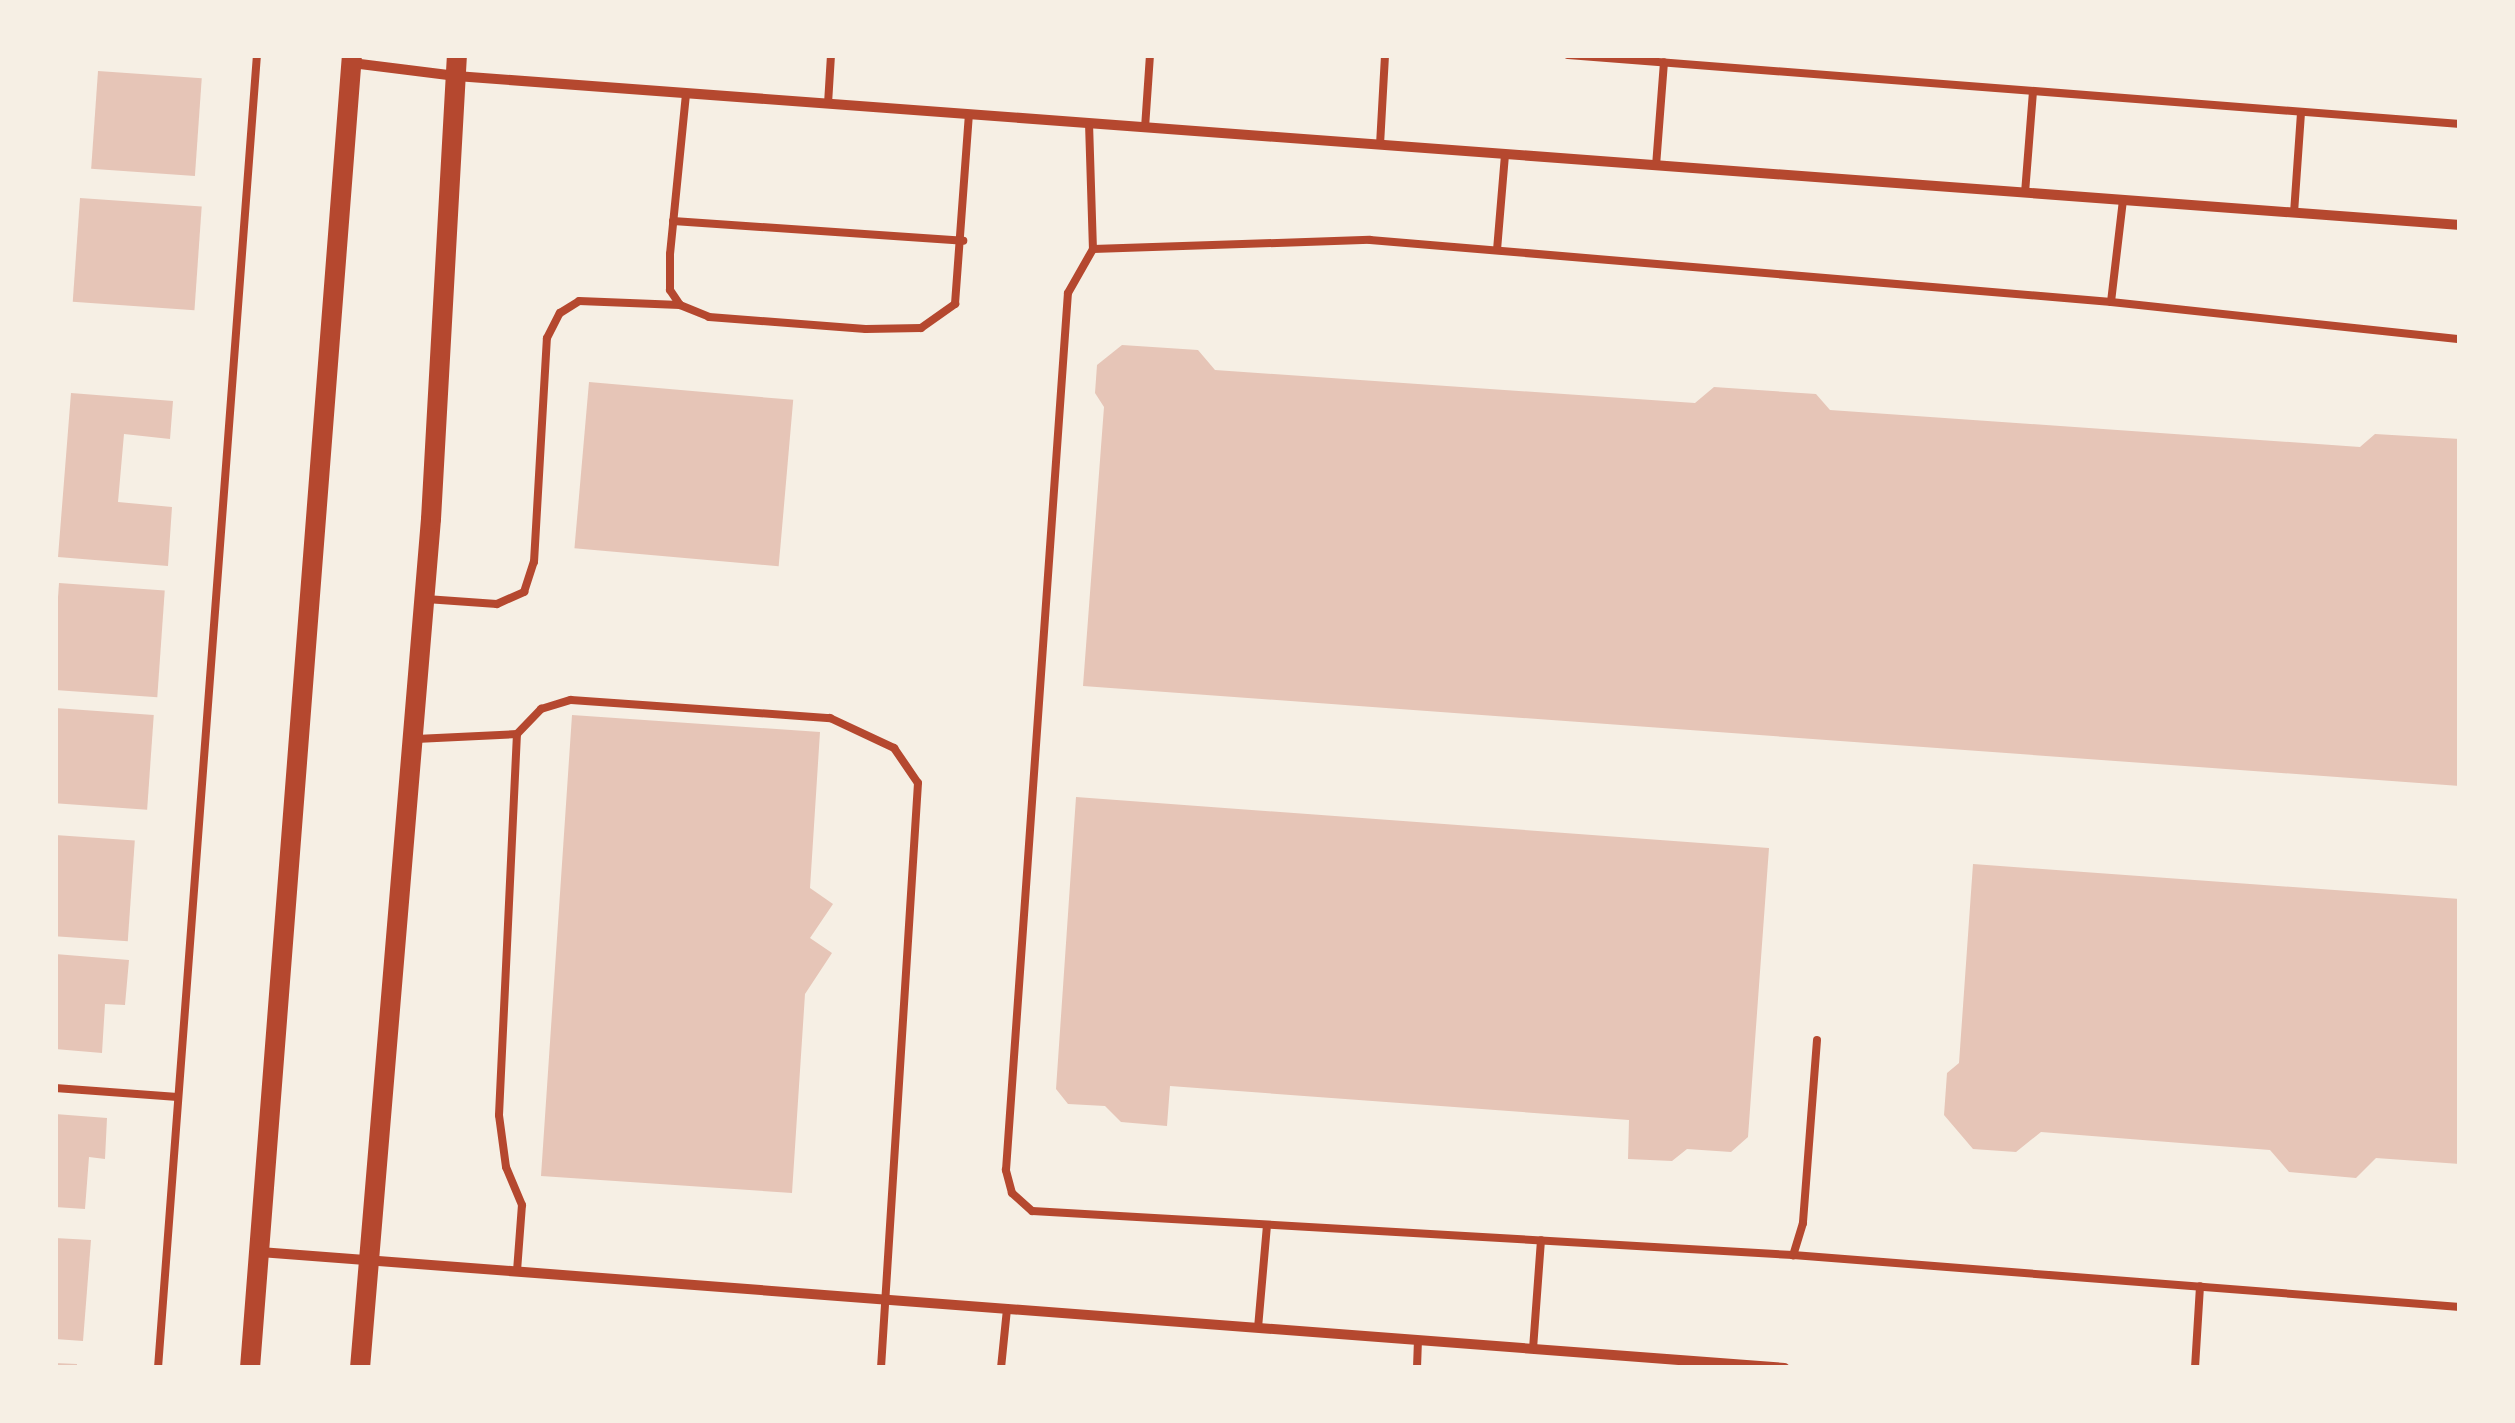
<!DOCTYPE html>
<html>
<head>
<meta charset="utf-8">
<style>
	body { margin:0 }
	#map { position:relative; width:2515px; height:1423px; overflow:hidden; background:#f6efe4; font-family:Ubuntu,sans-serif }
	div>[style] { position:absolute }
	.building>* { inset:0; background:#e6c5b7; transform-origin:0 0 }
	.service>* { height:8px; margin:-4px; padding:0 4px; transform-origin:4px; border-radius:4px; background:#b5482f }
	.minor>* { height:10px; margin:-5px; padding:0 5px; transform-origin:5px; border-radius:5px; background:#b5482f }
	.secondary>* { height:20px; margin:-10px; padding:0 10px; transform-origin:10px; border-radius:10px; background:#b5482f }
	span { translate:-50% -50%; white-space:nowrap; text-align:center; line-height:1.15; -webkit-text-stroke:9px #f6efe4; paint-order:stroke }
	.frame { position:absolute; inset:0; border:58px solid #f6efe4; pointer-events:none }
</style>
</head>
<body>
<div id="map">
	<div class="building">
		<i style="left:98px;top:71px;width:104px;height:98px;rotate:4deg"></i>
		<i style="left:80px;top:198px;width:122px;height:104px;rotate:4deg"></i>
		<i style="clip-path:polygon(1122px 345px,1198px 350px,1215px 370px,1695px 403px,1714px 387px,1816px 394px,1830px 410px,2360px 447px,2375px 434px,2460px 439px,2460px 786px,1083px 686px,1104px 407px,1095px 393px,1097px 365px)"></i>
		<i style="left:589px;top:382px;width:205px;height:167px;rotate:5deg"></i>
		<i style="clip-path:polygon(71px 393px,173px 401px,170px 439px,124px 434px,118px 502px,172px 507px,168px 566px,58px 557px)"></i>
		<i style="left:59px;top:583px;width:106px;height:107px;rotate:4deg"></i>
		<i style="left:55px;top:708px;width:99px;height:95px;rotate:4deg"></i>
		<i style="clip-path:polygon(572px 715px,820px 732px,810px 888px,833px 904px,810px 938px,832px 953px,805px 994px,792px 1193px,541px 1176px)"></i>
		<i style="clip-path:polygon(1076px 797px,1769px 848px,1748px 1137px,1731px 1152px,1687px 1149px,1672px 1161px,1628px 1159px,1629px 1120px,1170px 1086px,1167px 1126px,1121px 1122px,1105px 1106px,1068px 1104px,1056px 1089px)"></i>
		<i style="left:55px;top:835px;width:80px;height:101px;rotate:4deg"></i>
		<i style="clip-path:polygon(1973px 864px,2460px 899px,2460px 1164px,2376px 1158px,2356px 1178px,2289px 1172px,2270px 1150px,2041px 1132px,2016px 1152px,1973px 1149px,1944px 1115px,1947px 1073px,1959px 1063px)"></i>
		<i style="clip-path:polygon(55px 954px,129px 960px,125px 1005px,105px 1004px,102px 1053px,55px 1049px)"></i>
		<i style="clip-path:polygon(55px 1114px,107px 1118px,105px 1159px,89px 1157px,85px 1209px,55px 1207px)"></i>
		<i style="clip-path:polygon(55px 1238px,91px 1240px,83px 1341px,55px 1339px)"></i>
		<i style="clip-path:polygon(55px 1363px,77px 1364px,77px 1368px,55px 1368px)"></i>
	</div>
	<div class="service">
		<i style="left:1568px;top:55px;width:895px;rotate:4.42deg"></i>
		<i style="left:686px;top:94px;width:161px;rotate:95.7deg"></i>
		<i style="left:670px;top:254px;width:36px;rotate:90deg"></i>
		<i style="left:670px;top:290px;width:18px;rotate:56deg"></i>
		<i style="left:680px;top:305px;width:31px;rotate:22deg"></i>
		<i style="left:709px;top:317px;width:157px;rotate:4.4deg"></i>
		<i style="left:866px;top:329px;width:55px;rotate:-1deg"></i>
		<i style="left:921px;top:328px;width:42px;rotate:-35.2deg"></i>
		<i style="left:955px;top:304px;width:190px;rotate:-85.8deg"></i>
		<i style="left:828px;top:104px;width:49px;rotate:-86.5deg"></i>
		<i style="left:1089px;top:123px;width:126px;rotate:88.2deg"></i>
		<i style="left:1145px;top:128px;width:73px;rotate:-86.1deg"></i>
		<i style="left:1380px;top:145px;width:90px;rotate:-86.8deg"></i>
		<i style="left:1656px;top:166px;width:104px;rotate:-85.6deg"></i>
		<i style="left:2025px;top:193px;width:102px;rotate:-85.5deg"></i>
		<i style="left:2294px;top:213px;width:101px;rotate:-86deg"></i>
		<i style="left:673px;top:221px;width:291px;rotate:3.9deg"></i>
		<i style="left:1497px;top:250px;width:95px;rotate:-85.2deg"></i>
		<i style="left:2111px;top:302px;width:103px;rotate:-83.3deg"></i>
		<i style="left:426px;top:599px;width:71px;rotate:4deg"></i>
		<i style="left:497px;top:604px;width:30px;rotate:-24deg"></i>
		<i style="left:524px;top:592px;width:32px;rotate:-72deg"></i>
		<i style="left:534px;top:562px;width:224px;rotate:-86.7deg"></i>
		<i style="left:547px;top:338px;width:28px;rotate:-63deg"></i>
		<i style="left:560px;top:313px;width:22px;rotate:-32deg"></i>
		<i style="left:579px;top:301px;width:101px;rotate:2.3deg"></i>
		<i style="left:416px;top:739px;width:101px;rotate:-2.8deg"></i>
		<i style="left:517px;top:734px;width:35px;rotate:-46deg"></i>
		<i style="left:541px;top:709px;width:31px;rotate:-17deg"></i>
		<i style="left:571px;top:700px;width:260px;rotate:4deg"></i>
		<i style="left:830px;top:718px;width:71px;rotate:25.1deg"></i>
		<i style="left:894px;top:748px;width:42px;rotate:55.6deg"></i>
		<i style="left:918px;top:783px;width:586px;rotate:93.62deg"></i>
		<i style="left:1817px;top:1040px;width:184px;rotate:94.4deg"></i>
		<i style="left:1803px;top:1223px;width:34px;rotate:107deg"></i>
		<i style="left:1793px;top:1255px;width:762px;rotate:-176.69deg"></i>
		<i style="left:1032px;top:1211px;width:27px;rotate:-138deg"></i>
		<i style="left:1012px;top:1193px;width:24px;rotate:-105deg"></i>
		<i style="left:1006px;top:1170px;width:879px;rotate:-85.96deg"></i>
		<i style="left:1068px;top:293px;width:51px;rotate:-60.4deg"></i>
		<i style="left:1093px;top:249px;width:277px;rotate:-1.9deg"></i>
		<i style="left:1370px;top:240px;width:744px;rotate:4.78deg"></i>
		<i style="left:2111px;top:302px;width:351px;rotate:6.1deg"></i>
		<i style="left:55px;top:1088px;width:123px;rotate:4.2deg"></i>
		<i style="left:1793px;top:1255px;width:669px;rotate:4.46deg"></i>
		<i style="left:517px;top:1271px;width:66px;rotate:-85.7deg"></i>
		<i style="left:522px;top:1205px;width:41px;rotate:-112.8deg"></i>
		<i style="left:506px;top:1167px;width:52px;rotate:-97.7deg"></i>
		<i style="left:499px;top:1115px;width:381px;rotate:-87.3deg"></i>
		<i style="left:1258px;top:1328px;width:103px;rotate:-85deg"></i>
		<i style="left:1533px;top:1349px;width:109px;rotate:-85.8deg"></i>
		<i style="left:158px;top:1368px;width:1317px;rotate:-85.69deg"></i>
		<i style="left:1001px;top:1368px;width:59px;rotate:-84.2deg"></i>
		<i style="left:1417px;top:1368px;width:28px;rotate:-88deg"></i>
		<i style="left:2195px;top:1368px;width:82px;rotate:-86.5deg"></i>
	</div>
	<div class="minor">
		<i style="left:352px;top:63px;width:105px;rotate:7.1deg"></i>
		<i style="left:456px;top:76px;width:2010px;rotate:4.25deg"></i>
		<i style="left:260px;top:1252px;width:1529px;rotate:4.35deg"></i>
	</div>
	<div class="secondary">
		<i style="left:250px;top:1368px;width:1317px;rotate:-85.56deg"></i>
		<i style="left:360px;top:1368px;width:852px;rotate:-85.22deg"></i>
		<i style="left:431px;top:519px;width:465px;rotate:-86.8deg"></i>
	</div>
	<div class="frame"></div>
</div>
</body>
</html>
